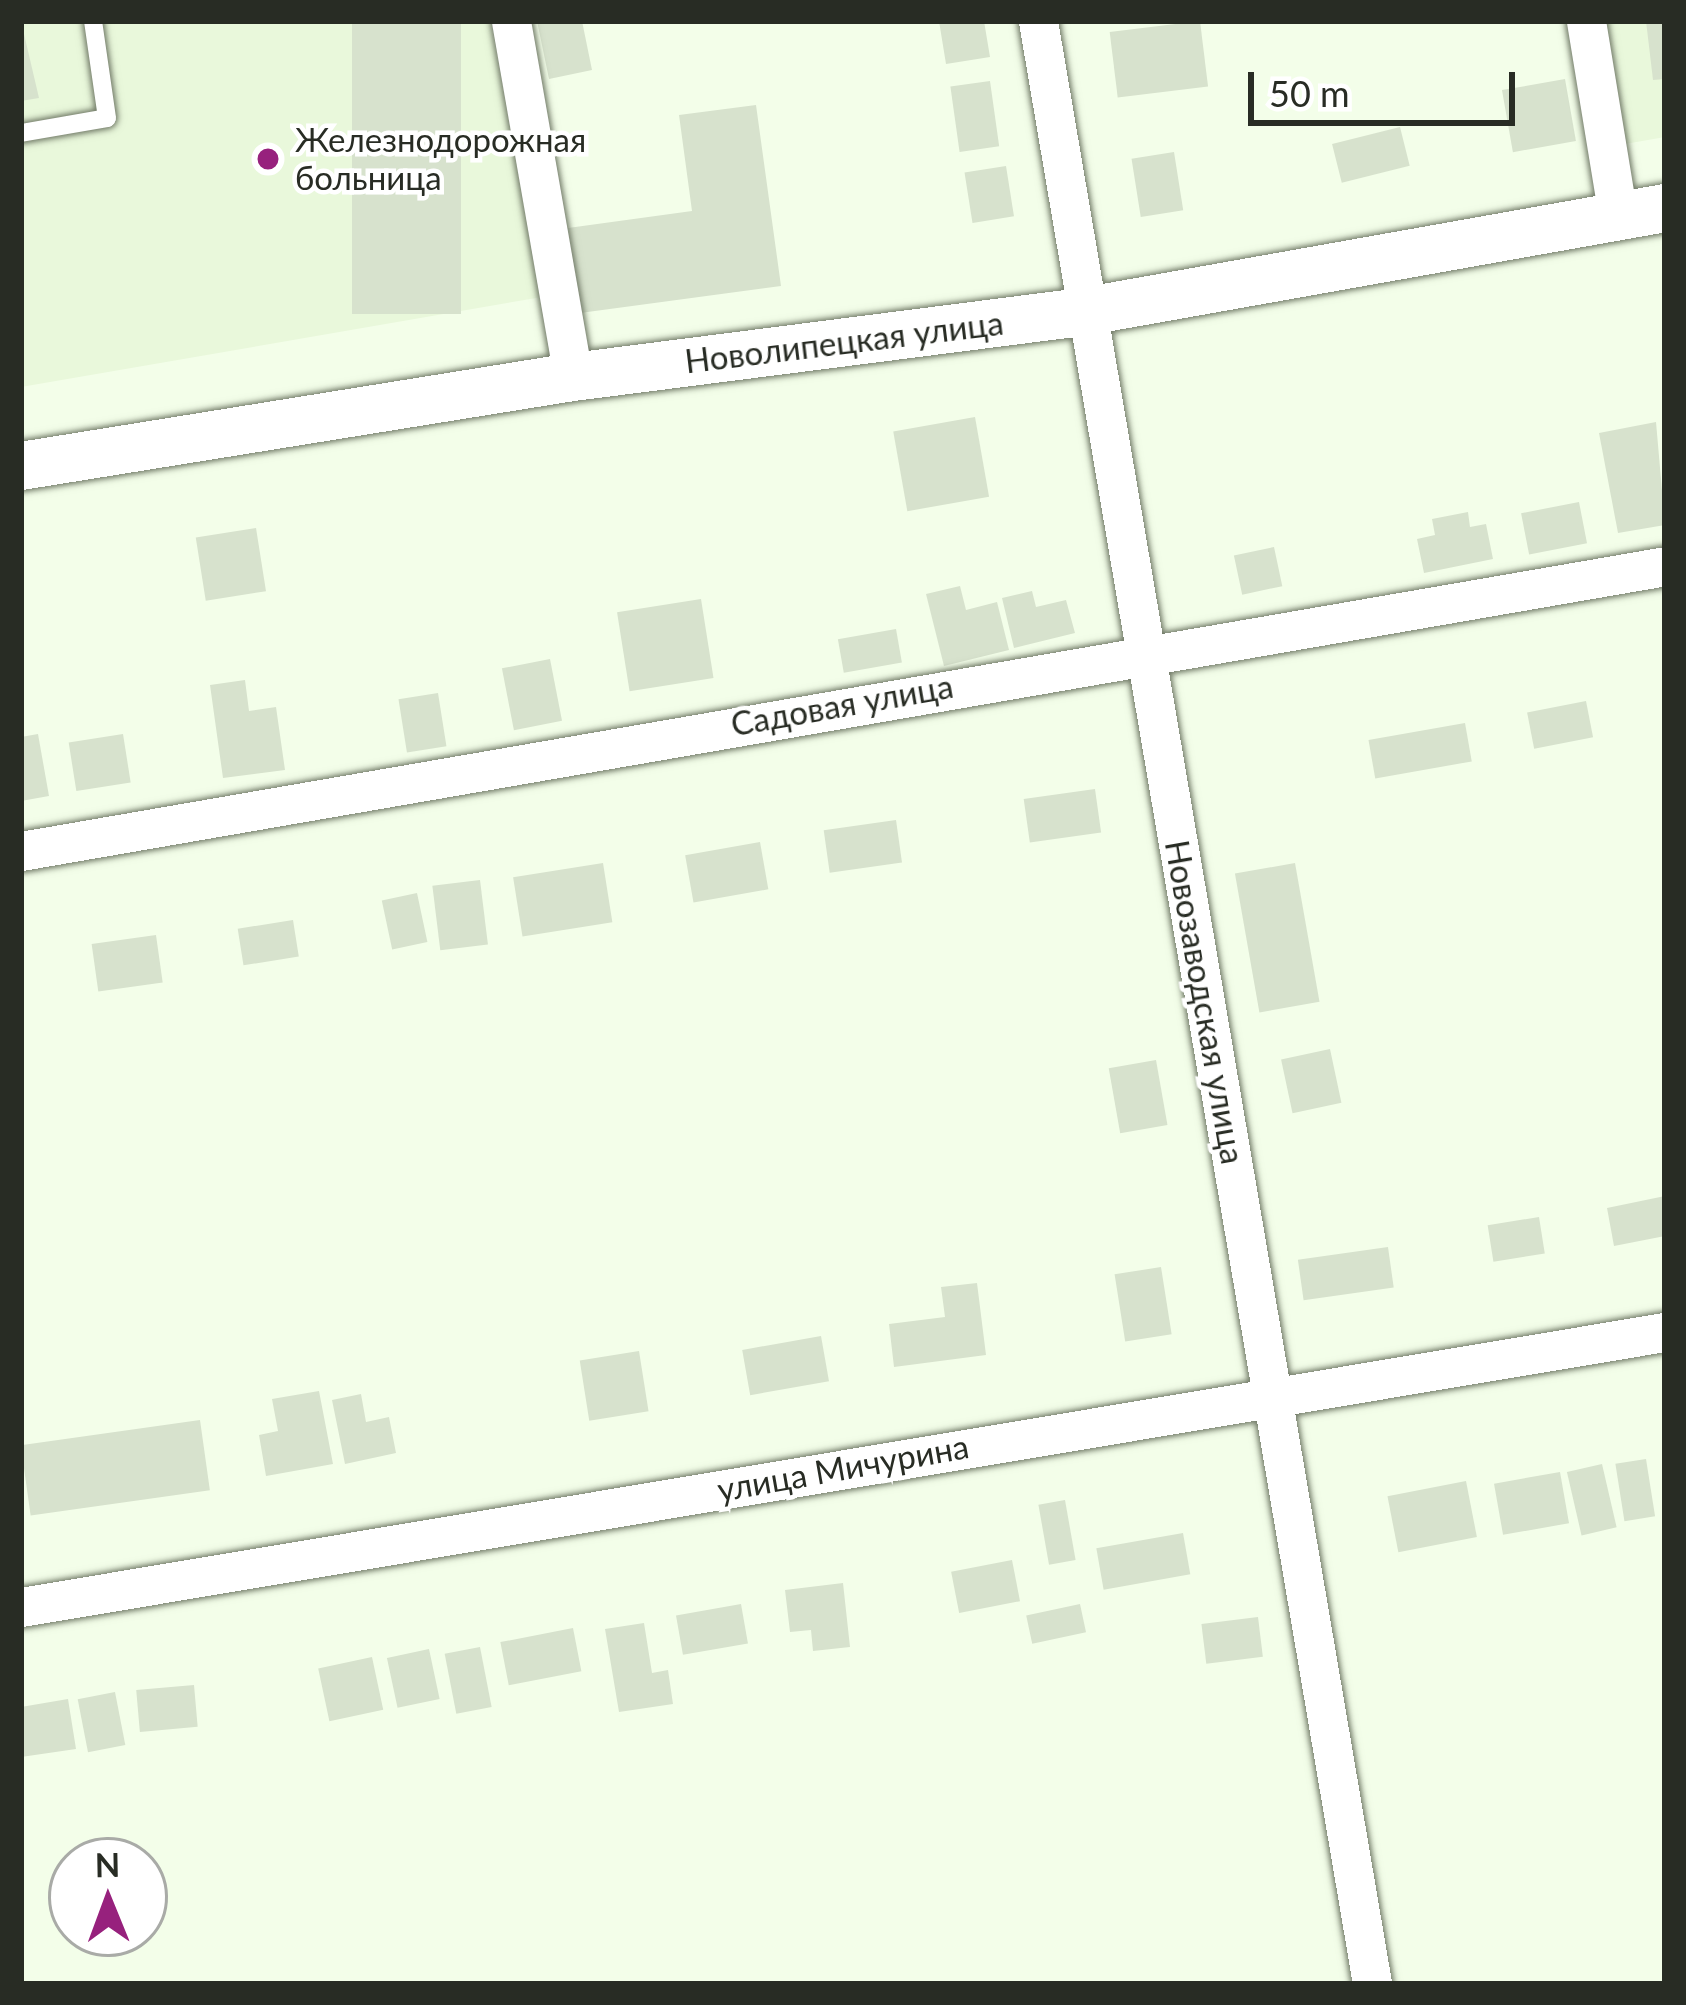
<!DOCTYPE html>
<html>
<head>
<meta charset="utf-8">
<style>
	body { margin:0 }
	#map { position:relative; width:1686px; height:2005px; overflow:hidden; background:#f3fee9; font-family:Lato,sans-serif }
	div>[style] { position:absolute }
	.built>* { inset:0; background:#e9f8db }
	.building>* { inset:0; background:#d7e2cd; transform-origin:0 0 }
	.roads { filter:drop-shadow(0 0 3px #717a67) drop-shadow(0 0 3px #717a67) }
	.service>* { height:18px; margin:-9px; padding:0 9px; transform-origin:9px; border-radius:9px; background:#fff }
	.minor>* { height:39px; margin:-19.5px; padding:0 19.5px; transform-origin:19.5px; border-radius:19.5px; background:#fff }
	.tertiary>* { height:48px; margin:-24px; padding:0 24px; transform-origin:24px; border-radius:24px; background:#fff }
	.dots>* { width:33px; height:33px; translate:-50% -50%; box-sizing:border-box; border:6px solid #fff; border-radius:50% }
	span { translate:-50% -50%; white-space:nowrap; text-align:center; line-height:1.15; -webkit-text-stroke:9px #fff; paint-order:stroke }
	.poi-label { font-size:33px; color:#282c24 }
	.left { translate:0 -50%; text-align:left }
	.street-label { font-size:33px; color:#282c24 }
	.frame { position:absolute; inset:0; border:24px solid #282c24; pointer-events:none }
	.north { position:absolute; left:48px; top:1837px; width:120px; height:120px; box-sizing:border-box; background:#fff; border:3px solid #a9aba7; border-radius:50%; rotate:359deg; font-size:33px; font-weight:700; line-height:48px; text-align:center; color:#282c24 }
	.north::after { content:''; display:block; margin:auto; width:42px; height:54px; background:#97217d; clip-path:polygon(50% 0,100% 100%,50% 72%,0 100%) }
	.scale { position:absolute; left:1248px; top:72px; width:267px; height:54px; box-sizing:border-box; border:6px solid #282c24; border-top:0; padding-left:15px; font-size:36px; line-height:42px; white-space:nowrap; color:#282c24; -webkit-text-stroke:9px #fff; paint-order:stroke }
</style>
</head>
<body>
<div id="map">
	<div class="built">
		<i style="clip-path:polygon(21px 21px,490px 21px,542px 297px,21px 387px)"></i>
		<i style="clip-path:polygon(1588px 21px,1665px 21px,1665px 137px,1608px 147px)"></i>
	</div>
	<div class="building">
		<i style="clip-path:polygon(21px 21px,39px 98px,21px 101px)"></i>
		<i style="left:352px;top:21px;width:109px;height:293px"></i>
		<i style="clip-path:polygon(537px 21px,582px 21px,592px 70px,549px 79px)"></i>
		<i style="clip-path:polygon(939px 21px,984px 21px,990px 57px,946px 64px)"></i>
		<i style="left:1200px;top:21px;width:66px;height:91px;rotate:83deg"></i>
		<i style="clip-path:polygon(1646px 21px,1665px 21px,1665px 79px,1653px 80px)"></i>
		<i style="left:1565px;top:79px;width:63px;height:64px;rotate:80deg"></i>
		<i style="left:990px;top:81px;width:66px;height:40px;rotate:82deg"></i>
		<i style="clip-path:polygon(756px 105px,781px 286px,580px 313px,568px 228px,692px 211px,679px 115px)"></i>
		<i style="left:1400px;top:127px;width:40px;height:70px;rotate:76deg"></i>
		<i style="left:1174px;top:152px;width:59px;height:43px;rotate:81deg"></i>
		<i style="left:1006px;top:166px;width:51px;height:42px;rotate:81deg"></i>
		<i style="left:975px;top:417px;width:81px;height:83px;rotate:80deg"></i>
		<i style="clip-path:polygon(1656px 422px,1665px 525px,1618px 533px,1599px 433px)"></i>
		<i style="left:1579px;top:502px;width:42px;height:59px;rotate:79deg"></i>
		<i style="clip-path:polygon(1468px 512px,1470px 527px,1486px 524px,1493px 559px,1424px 573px,1417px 539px,1435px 535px,1432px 519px)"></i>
		<i style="left:256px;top:528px;width:64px;height:61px;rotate:81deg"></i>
		<i style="left:1274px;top:547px;width:40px;height:41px;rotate:78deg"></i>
		<i style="clip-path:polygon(960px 586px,966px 610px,997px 602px,1009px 650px,944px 666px,926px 594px)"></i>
		<i style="clip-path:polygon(1032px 591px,1036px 607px,1066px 600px,1075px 633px,1014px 648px,1002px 598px)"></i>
		<i style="left:701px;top:599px;width:80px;height:85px;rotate:81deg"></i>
		<i style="left:896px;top:629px;width:34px;height:59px;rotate:80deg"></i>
		<i style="left:550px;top:659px;width:63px;height:49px;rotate:79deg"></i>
		<i style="clip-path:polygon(245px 680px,249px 711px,276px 707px,285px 770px,223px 778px,210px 685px)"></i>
		<i style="left:438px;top:693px;width:54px;height:40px;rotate:81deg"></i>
		<i style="left:1586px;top:701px;width:37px;height:60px;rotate:79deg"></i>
		<i style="left:1465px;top:723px;width:39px;height:98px;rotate:80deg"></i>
		<i style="clip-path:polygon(38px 734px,49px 796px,21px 801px,21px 737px)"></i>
		<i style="left:123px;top:734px;width:49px;height:55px;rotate:81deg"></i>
		<i style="left:1095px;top:789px;width:44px;height:72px;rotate:82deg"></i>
		<i style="left:896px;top:820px;width:43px;height:73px;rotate:82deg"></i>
		<i style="left:760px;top:842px;width:48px;height:76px;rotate:80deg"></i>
		<i style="left:603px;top:863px;width:60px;height:91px;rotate:81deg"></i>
		<i style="left:1295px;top:863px;width:141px;height:61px;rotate:80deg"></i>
		<i style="left:480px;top:880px;width:65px;height:48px;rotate:83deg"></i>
		<i style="left:417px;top:893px;width:50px;height:36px;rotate:78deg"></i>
		<i style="left:293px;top:920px;width:37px;height:56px;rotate:81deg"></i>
		<i style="left:156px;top:935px;width:48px;height:65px;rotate:82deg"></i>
		<i style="left:1330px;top:1049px;width:55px;height:50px;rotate:78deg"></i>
		<i style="left:1156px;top:1060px;width:66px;height:48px;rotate:80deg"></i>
		<i style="clip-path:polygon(1665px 1196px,1665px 1236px,1614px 1246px,1607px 1208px)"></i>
		<i style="left:1539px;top:1217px;width:37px;height:52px;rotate:81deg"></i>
		<i style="left:1388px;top:1247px;width:41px;height:91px;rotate:82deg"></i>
		<i style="left:1161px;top:1267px;width:68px;height:47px;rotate:81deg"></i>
		<i style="clip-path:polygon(977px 1283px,986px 1355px,894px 1367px,889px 1324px,945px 1317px,941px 1287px)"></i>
		<i style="left:821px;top:1336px;width:46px;height:80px;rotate:80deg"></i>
		<i style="left:639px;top:1351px;width:61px;height:60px;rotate:81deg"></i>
		<i style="clip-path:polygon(319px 1391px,333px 1464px,266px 1476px,259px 1435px,278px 1431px,272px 1399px)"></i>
		<i style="clip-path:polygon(361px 1394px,366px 1422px,389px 1417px,396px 1453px,345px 1464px,332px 1400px)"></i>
		<i style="left:200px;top:1420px;width:71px;height:181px;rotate:82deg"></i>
		<i style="left:1646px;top:1459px;width:58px;height:31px;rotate:81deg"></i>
		<i style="left:1602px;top:1464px;width:65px;height:36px;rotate:77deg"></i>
		<i style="left:1560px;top:1472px;width:52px;height:67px;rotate:80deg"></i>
		<i style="left:1466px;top:1481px;width:57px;height:80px;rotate:79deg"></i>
		<i style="left:1065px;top:1500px;width:61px;height:27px;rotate:80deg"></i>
		<i style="left:1183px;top:1533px;width:42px;height:88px;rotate:80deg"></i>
		<i style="left:1012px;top:1560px;width:42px;height:62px;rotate:79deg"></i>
		<i style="clip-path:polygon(843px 1583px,850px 1647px,813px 1651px,811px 1630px,790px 1632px,785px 1590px)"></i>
		<i style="left:741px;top:1604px;width:40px;height:66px;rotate:80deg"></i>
		<i style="left:1080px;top:1604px;width:29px;height:55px;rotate:78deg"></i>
		<i style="left:1258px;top:1617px;width:40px;height:57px;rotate:83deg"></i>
		<i style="clip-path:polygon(644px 1623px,652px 1673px,668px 1670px,673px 1704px,619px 1712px,605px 1629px)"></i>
		<i style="left:573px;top:1628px;width:44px;height:74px;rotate:79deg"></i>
		<i style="left:480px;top:1647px;width:61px;height:36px;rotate:79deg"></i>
		<i style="left:429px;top:1649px;width:51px;height:43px;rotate:78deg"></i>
		<i style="left:372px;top:1657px;width:54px;height:55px;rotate:78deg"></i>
		<i style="left:194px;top:1685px;width:42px;height:58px;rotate:85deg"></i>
		<i style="left:115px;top:1692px;width:54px;height:38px;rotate:79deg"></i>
		<i style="clip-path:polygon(68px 1699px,76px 1749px,21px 1757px,21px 1707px)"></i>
	</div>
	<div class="roads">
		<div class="service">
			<i style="left:21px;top:133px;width:87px;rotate:-9.9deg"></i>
			<i style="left:107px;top:118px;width:98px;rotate:-98.2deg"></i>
		</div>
		<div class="minor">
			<i style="left:511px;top:21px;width:361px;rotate:80.1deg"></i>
			<i style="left:1038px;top:21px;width:1991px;rotate:80.34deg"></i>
			<i style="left:1586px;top:21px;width:198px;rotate:80.7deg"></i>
			<i style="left:21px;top:851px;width:1669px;rotate:-9.83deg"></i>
			<i style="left:21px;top:1607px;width:1667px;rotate:-9.5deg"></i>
		</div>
		<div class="tertiary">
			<i style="left:21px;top:466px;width:559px;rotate:-9.16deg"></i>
			<i style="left:573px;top:377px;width:513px;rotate:-7.28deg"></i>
			<i style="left:1082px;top:312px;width:592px;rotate:-10.11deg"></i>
		</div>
	</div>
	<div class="dots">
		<i style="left:268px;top:159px;background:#97217d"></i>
	</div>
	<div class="poi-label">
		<span class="left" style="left:295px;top:159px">Железнодорожная<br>больница</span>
	</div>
	<div class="street-label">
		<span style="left:844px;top:342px;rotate:-7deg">Новолипецкая улица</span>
		<span style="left:842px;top:705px;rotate:-10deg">Садовая улица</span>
		<span style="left:1205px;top:1002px;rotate:80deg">Новозаводская улица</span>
		<span style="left:843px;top:1468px;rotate:-10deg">улица Мичурина</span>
	</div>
	<div class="frame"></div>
	<div class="north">N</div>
	<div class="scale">50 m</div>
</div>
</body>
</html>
